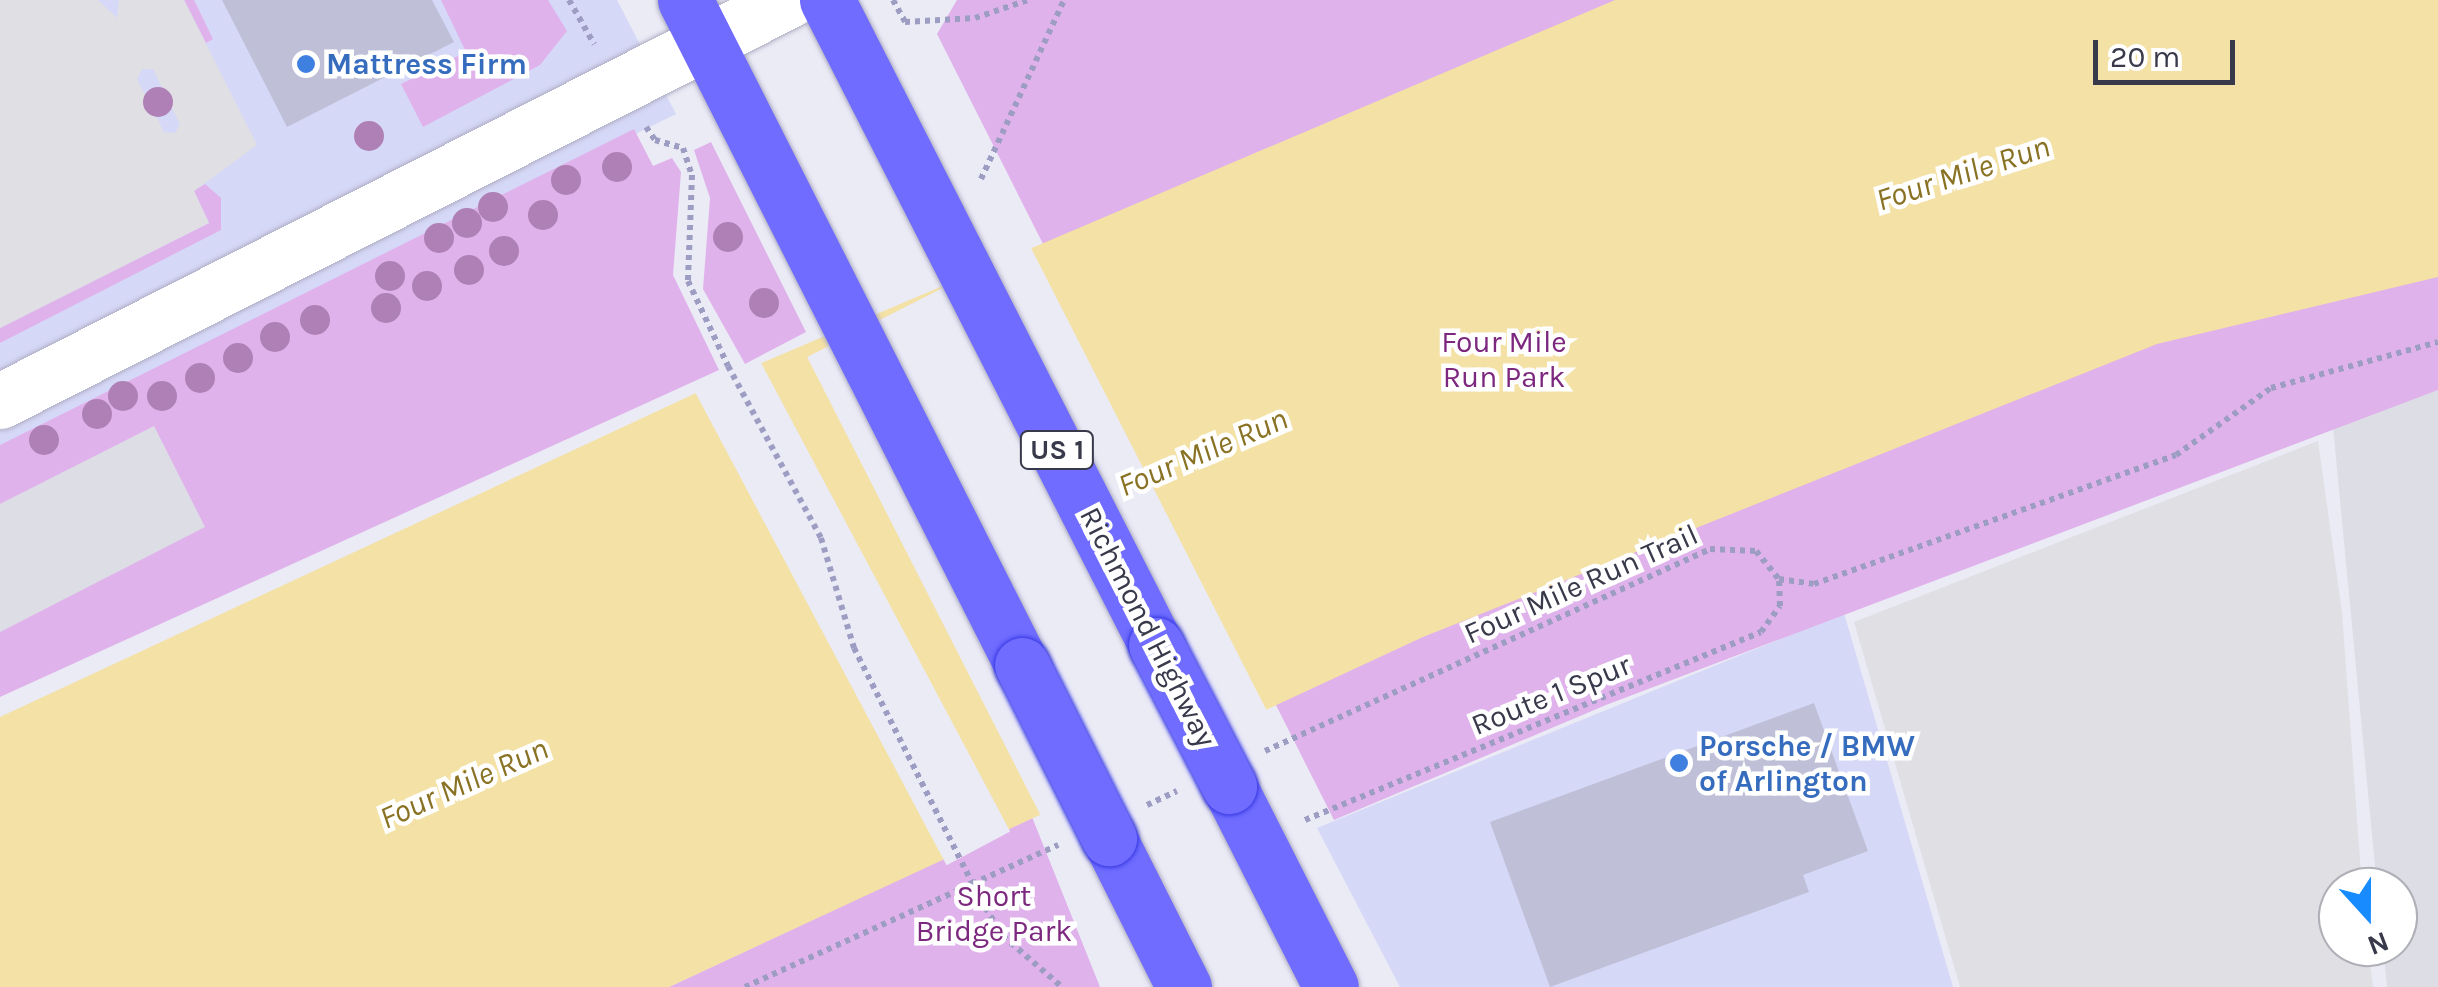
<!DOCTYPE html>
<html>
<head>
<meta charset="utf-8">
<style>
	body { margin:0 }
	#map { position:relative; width:2438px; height:987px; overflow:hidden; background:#ebebf6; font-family:Karla,sans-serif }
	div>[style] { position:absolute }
	.commercial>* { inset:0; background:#d6d8f7 }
	.industrial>* { inset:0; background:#dcdde5 }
	.green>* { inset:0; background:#e0b2eb }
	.parking>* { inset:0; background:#dfdfe4 }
	.water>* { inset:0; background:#f3e1a6 }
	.pier>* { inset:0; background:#ebebf6; transform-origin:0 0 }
	.building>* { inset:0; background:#bfc0d8 }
	.path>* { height:6px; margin-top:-3px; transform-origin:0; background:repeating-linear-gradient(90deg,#9d9dc4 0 5px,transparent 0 10px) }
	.roads { filter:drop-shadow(0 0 2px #adacc2) drop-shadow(0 0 2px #adacc2) }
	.minor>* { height:55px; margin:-27.5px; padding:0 27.5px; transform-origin:27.5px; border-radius:27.5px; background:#fff }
	.highway>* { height:55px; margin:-27.5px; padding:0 27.5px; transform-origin:27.5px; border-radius:27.5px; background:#6f6cff }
	.path-bridge>* { height:6px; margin-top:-3px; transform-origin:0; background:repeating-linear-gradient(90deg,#9d9dc4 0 5px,transparent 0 10px) }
	.bridges { filter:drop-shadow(0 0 2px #3739e3) drop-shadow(0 0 2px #3739e3) }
	.highway-bridge>* { height:55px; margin:-27.5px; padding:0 27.5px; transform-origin:27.5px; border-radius:27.5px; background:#6f6cff }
	.trees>* { width:30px; height:30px; margin:-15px; border-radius:50%; background:#ae80b5 }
	.dots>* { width:28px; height:28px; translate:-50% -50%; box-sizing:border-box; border:5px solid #fff; border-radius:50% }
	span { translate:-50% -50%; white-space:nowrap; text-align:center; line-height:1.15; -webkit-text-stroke:9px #fff; paint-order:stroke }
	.shield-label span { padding:2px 8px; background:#fff; border:2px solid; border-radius:8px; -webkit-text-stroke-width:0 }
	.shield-label { font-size:28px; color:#38394a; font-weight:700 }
	.shop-label { font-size:30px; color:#366cbe; font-weight:700 }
	.left { translate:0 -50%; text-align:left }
	.park-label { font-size:30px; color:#7d287f }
	.street-label { font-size:30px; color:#38394a }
	.water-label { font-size:32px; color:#897224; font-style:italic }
	.north { position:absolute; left:2318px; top:867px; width:100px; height:100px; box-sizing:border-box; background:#fff; border:2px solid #afb0b7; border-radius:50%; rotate:159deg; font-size:28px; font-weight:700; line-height:40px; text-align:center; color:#38394a }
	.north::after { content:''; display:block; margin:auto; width:35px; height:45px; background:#188bff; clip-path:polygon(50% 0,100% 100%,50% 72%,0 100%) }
	.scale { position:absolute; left:2093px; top:40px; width:142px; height:45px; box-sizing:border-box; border:5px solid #38394a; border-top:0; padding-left:12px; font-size:30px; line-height:35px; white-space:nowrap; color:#38394a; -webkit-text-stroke:8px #fff; paint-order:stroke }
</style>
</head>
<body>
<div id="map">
	<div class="commercial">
		<i style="clip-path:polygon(0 0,617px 0,676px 114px,0 447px)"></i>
		<i style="clip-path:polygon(1844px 613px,1953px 987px,1400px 987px,1317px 828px)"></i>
	</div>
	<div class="industrial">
		<i style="clip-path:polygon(2438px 390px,2438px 987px,2387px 987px,2383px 947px,2398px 947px,2398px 887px,2377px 887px,2333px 427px)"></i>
		<i style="clip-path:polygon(154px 425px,206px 528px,0 632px,0 504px)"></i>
	</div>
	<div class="green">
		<i style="clip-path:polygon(184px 0,194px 0,213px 39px,206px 43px)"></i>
		<i style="clip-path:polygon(441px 0,548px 0,567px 31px,540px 65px,423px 127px,401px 84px,466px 52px)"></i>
		<i style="clip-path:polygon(957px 0,2438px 0,2438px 390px,1606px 705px,1334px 820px,937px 34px)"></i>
		<i style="clip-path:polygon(634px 129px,653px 166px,672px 158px,681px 172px,673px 275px,719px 370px,0 697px,0 632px,205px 527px,154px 426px,0 504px,0 445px)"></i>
		<i style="clip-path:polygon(711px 142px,806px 332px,745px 364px,703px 289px,710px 198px,694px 150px)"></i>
		<i style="clip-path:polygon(205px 184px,221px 198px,221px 230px,0 343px,0 328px,209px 223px,194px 191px)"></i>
		<i style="clip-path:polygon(1032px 817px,1100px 987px,669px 987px)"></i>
	</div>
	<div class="parking">
		<i style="clip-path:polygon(evenodd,0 0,98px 0,117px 18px,119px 0,184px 0,257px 145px,194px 191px,209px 223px,0 328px,0 0,142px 69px,153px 69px,180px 124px,175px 133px,164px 132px,137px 79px,142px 69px)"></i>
		<i style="clip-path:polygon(2318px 441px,2342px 612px,2362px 887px,2338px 887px,2338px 947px,2368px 947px,2373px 987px,1960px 987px,1854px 622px)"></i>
	</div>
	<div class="water">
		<i style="clip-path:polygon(1615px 0,2438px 0,2438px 277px,2157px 344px,1423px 637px,669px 987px,0 987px,0 717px,752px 367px)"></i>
	</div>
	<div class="pier">
		<i style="left:1029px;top:244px;width:524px;height:249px;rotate:63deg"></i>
		<i style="left:759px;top:359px;width:535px;height:72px;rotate:62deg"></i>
	</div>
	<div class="building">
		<i style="clip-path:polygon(222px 0,432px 0,454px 42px,287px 127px)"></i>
		<i style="clip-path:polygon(1814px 703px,1868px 851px,1803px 875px,1809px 892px,1550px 987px,1490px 822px)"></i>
	</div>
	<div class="path">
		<i style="left:569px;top:0;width:51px;rotate:60.4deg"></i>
		<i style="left:893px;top:0;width:25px;rotate:61deg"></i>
		<i style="left:905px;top:22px;width:70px;rotate:-3.3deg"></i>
		<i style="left:975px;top:18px;width:56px;rotate:-18.8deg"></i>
		<i style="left:646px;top:127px;width:16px;rotate:55deg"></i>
		<i style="left:655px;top:140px;width:29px;rotate:16deg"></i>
		<i style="left:683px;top:148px;width:28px;rotate:72deg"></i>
		<i style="left:692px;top:175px;width:106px;rotate:92.2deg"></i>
		<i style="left:688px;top:281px;width:94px;rotate:64.8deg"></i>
		<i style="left:981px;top:179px;width:197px;rotate:-65.1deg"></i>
		<i style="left:1265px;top:751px;width:489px;rotate:-24.4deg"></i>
		<i style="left:1710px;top:549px;width:46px;rotate:2.5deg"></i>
		<i style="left:1756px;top:551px;width:36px;rotate:51deg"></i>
		<i style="left:1779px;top:579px;width:35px;rotate:8deg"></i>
		<i style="left:1814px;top:584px;width:384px;rotate:-19.6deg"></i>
		<i style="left:2176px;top:455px;width:116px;rotate:-35.2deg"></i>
		<i style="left:2271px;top:388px;width:173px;rotate:-15.4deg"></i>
		<i style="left:1147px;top:805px;width:33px;rotate:-25deg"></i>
		<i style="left:1305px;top:820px;width:493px;rotate:-22.4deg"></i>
		<i style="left:1761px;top:632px;width:32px;rotate:-54deg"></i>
		<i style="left:1780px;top:606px;width:27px;rotate:-92deg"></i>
		<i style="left:980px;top:899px;width:44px;rotate:58.1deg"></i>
		<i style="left:1003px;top:936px;width:78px;rotate:40.8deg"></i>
		<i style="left:745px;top:987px;width:344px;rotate:-24.4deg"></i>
	</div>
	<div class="roads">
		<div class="minor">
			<i style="left:0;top:401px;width:885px;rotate:-26.94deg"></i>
		</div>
		<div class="highway">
			<i style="left:685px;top:0;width:746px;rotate:63.13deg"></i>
			<i style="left:827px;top:0;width:724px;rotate:62.97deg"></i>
			<i style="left:1229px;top:786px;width:225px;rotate:63.1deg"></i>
			<i style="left:1109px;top:838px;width:167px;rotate:63.3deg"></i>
		</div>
	</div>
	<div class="path-bridge">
		<i style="left:728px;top:366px;width:196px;rotate:61.6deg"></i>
		<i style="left:821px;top:538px;width:115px;rotate:73.3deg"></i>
		<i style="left:854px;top:648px;width:281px;rotate:63.3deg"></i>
	</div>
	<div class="bridges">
		<div class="highway-bridge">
			<i style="left:1156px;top:645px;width:159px;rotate:62.6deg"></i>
			<i style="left:1022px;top:665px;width:194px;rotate:63.3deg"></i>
		</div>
	</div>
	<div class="trees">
		<i style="left:158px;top:102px"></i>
		<i style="left:369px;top:136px"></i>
		<i style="left:617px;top:167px"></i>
		<i style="left:566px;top:180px"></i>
		<i style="left:493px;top:207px"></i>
		<i style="left:543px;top:215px"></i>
		<i style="left:467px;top:223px"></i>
		<i style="left:728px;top:237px"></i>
		<i style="left:439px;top:238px"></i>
		<i style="left:504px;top:251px"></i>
		<i style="left:469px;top:270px"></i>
		<i style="left:390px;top:276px"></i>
		<i style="left:427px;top:286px"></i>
		<i style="left:764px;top:303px"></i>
		<i style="left:386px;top:308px"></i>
		<i style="left:315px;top:320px"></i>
		<i style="left:275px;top:337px"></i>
		<i style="left:238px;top:358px"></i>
		<i style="left:200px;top:378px"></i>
		<i style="left:123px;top:396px"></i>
		<i style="left:162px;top:396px"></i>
		<i style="left:97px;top:414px"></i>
		<i style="left:44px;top:440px"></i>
	</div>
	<div class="dots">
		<i style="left:306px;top:64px;background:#3f7fe0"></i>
		<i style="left:1679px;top:763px;background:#3f7fe0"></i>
	</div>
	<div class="shield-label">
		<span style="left:1057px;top:450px">US 1</span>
	</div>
	<div class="shop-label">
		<span class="left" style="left:326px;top:64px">Mattress Firm</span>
		<span class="left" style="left:1699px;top:763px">Porsche / BMW<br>of Arlington</span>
	</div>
	<div class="park-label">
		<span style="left:1504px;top:359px">Four Mile<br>Run Park</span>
		<span style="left:994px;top:913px">Short<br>Bridge Park</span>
	</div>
	<div class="street-label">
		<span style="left:1581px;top:584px;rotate:-24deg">Four Mile Run Trail</span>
		<span style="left:1148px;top:627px;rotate:63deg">Richmond Highway</span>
		<span style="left:1551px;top:695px;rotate:-22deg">Route 1 Spur</span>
	</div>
	<div class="water-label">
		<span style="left:1963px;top:174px;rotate:-18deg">Four Mile Run</span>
		<span style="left:1203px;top:453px;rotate:-23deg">Four Mile Run</span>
		<span style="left:464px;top:784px;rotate:-24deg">Four Mile Run</span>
	</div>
	<div class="north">N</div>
	<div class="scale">20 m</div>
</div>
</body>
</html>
